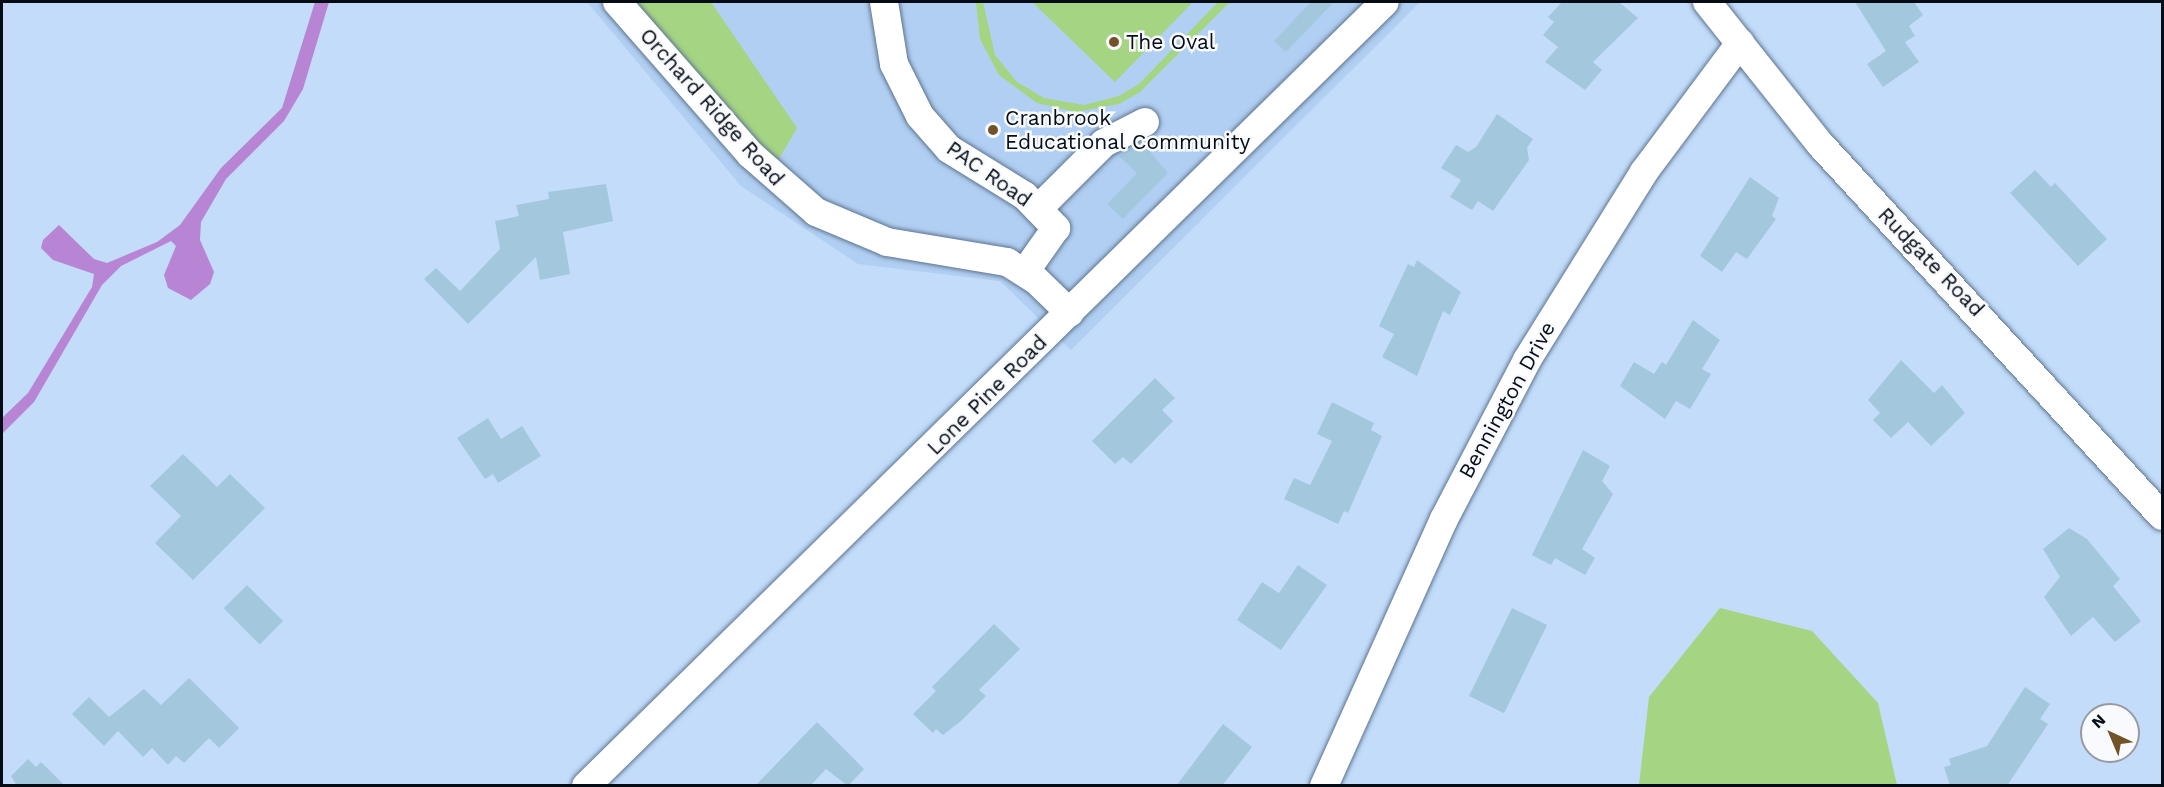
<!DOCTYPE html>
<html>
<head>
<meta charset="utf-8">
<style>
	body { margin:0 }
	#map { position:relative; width:2164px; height:787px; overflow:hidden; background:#c2dcfa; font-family:"Work Sans",sans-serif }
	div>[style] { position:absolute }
	.built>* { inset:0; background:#b1cff2 }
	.green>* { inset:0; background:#a5d483 }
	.water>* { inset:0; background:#b885d4 }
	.building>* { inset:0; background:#a3c8de; transform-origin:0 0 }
	.roads { filter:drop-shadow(0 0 2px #5e748f) drop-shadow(0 0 2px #5e748f) }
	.minor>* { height:28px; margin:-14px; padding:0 14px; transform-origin:14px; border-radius:14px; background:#fff }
	.dots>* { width:16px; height:16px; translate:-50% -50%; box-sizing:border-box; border:3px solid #f8fafd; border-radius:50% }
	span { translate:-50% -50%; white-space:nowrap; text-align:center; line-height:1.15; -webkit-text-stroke:5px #f8fafd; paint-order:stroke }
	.poi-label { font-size:21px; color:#050c16 }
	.left { translate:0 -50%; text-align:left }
	.street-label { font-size:21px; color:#050c16 }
	.frame { position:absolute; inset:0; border:3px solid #050c16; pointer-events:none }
	.north { position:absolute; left:2080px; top:703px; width:60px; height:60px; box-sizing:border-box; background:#f8fafd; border:2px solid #979ba1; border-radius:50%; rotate:316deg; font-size:16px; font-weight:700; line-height:24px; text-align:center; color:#050c16 }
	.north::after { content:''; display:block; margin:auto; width:21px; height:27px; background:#725328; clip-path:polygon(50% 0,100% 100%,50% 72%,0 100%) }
</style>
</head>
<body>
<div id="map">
	<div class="built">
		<i style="clip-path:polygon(587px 2px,1420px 2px,1071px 350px,1000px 281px,858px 264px,741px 186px)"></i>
	</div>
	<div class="green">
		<i style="clip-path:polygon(635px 2px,711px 2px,797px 128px,777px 162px)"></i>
		<i style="clip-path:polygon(976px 2px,983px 2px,995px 55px,1017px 82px,1044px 98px,1084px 105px,1119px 96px,1139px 84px,1218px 2px,1230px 2px,1140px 92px,1119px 104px,1076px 112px,1037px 103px,999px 75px,980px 39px)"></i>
		<i style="clip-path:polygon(1032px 2px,1193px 2px,1115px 82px)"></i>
		<i style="clip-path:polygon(1720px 608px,1812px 631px,1878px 703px,1897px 785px,1639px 785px,1649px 697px)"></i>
	</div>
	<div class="water">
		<i style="clip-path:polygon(315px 2px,329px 2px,303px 89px,284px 121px,226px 179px,201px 222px,200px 240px,214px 272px,210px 284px,191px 300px,168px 288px,164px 275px,176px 246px,171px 241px,121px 266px,102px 285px,34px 402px,2px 434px,2px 418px,28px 393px,92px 287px,94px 274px,53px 260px,41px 248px,43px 240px,59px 225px,94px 259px,107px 263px,157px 242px,180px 225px,221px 168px,282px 108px)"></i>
	</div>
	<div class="building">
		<i style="clip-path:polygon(1311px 2px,1334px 2px,1286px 52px,1274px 41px)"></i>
		<i style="clip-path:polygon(1562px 2px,1619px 2px,1638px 18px,1593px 62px,1602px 70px,1585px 90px,1545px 62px,1558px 47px,1543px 35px,1554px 22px,1548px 17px)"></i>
		<i style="clip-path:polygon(1855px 2px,1914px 2px,1923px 15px,1909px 26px,1915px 36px,1905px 42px,1919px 62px,1883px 87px,1867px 64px,1886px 51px)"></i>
		<i style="clip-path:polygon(1497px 114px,1533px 139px,1527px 148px,1529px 160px,1493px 211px,1478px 201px,1472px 210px,1450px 197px,1461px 180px,1441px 168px,1456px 145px,1468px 152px,1476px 147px)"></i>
		<i style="clip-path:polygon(1142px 142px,1168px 173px,1123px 219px,1107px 204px,1137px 173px,1119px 156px)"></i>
		<i style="clip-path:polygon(2035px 170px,2051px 187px,2055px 183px,2107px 239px,2078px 266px,2010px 193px)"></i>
		<i style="clip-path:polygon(1750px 177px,1779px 198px,1772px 216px,1776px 219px,1747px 259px,1736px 252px,1722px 272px,1700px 256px)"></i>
		<i style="clip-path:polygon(606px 184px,613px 221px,563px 232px,570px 274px,540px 280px,536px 257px,468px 324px,424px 279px,436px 268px,460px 291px,500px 249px,495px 221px,519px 216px,516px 205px,549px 199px,548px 192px)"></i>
		<i style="clip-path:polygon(1417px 260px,1461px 292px,1450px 315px,1443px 311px,1417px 376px,1382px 357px,1394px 334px,1379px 326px,1408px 264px,1414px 267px)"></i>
		<i style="clip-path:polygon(1693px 320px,1720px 340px,1702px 369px,1711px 374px,1690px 409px,1676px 401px,1665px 419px,1620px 386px,1634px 362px,1654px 374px,1662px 362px,1666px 365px)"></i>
		<i style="clip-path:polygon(1901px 360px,1934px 393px,1942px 385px,1965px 413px,1931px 446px,1908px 422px,1891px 438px,1873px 420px,1880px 413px,1868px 400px)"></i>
		<i style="clip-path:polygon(1155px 378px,1175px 398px,1162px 410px,1173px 421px,1131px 464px,1123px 457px,1115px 464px,1092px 441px)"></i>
		<i style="clip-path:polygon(1332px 402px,1374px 423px,1371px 430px,1382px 436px,1348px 513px,1344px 511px,1338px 524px,1284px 499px,1294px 478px,1310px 485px,1332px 441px,1317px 434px)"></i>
		<i style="clip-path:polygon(488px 418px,501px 439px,522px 426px,541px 456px,498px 483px,493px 474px,485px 479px,457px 438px)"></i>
		<i style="clip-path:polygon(1583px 450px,1610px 466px,1602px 481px,1613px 494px,1582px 549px,1595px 558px,1585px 575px,1555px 558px,1551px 565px,1532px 555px)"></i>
		<i style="clip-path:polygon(183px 454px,217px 487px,230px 474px,265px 508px,193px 580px,155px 543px,181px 516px,150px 486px)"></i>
		<i style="clip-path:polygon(2069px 528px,2087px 539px,2120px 579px,2113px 586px,2141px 621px,2115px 642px,2093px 617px,2071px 636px,2044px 597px,2060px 577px,2043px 549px)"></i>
		<i style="clip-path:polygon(1298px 565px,1327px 585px,1281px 650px,1237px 620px,1262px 582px,1279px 593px)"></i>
		<i style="left:247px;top:585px;width:51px;height:33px;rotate:45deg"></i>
		<i style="left:1512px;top:608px;width:39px;height:98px;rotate:26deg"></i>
		<i style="clip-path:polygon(994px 624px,1020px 649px,979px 690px,986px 696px,962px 720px,943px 735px,936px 729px,933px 733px,913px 714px,936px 691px,932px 687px)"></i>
		<i style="clip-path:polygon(189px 678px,239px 728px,219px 748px,209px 738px,184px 763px,176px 756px,168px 765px,152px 748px,143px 757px,118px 731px,104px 746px,72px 714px,89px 697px,109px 717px,144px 689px,161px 705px)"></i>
		<i style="clip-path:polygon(2025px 687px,2050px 704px,2040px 719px,2048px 724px,2007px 786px,1950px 786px,1944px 767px,1951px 765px,1949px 759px,1987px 746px)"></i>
		<i style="clip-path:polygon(817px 722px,864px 769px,848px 786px,826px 769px,810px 786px,755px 786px)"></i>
		<i style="clip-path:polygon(1223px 724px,1252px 747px,1222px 786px,1176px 786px)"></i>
		<i style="clip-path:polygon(28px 759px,36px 767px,41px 762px,65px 786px,17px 786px,11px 776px)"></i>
	</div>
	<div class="roads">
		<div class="minor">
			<i style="left:617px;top:2px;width:202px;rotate:48.8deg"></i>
			<i style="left:750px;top:154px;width:88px;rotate:41.3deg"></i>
			<i style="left:816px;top:212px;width:77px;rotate:22.9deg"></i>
			<i style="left:887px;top:242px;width:122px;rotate:9.5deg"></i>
			<i style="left:1007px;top:262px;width:34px;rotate:32deg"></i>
			<i style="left:1036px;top:280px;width:47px;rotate:44.1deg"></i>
			<i style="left:884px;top:2px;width:63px;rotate:80.8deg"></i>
			<i style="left:894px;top:64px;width:58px;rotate:63.4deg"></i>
			<i style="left:920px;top:116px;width:44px;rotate:48.7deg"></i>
			<i style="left:949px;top:149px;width:89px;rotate:31.7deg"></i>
			<i style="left:1025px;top:196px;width:45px;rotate:45.9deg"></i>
			<i style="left:1056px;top:228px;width:54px;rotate:125.2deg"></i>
			<i style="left:1707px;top:2px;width:181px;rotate:51.5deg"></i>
			<i style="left:1820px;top:144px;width:505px;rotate:47.41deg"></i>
			<i style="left:1038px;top:209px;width:93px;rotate:-45deg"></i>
			<i style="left:1104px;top:143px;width:46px;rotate:-27.1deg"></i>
			<i style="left:586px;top:786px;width:1119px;rotate:-44.46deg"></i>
			<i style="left:1324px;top:786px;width:293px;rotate:-65.8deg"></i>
			<i style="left:1444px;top:519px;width:179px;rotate:-62.4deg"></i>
			<i style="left:1527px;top:360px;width:221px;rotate:-58.1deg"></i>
			<i style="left:1644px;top:172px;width:161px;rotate:-53.3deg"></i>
		</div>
	</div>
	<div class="dots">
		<i style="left:1114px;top:42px;background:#725328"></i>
		<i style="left:993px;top:130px;background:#725328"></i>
	</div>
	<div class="poi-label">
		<span class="left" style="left:1126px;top:42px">The Oval</span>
		<span class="left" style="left:1005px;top:130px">Cranbrook<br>Educational Community</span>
	</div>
	<div class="street-label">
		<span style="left:712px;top:107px;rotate:48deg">Orchard Ridge Road</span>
		<span style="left:989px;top:174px;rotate:35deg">PAC Road</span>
		<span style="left:1931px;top:262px;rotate:46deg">Rudgate Road</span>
		<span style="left:987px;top:395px;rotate:-45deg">Lone Pine Road</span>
		<span style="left:1507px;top:400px;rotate:-61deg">Bennington Drive</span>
	</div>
	<div class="frame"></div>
	<div class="north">N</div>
</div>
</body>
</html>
